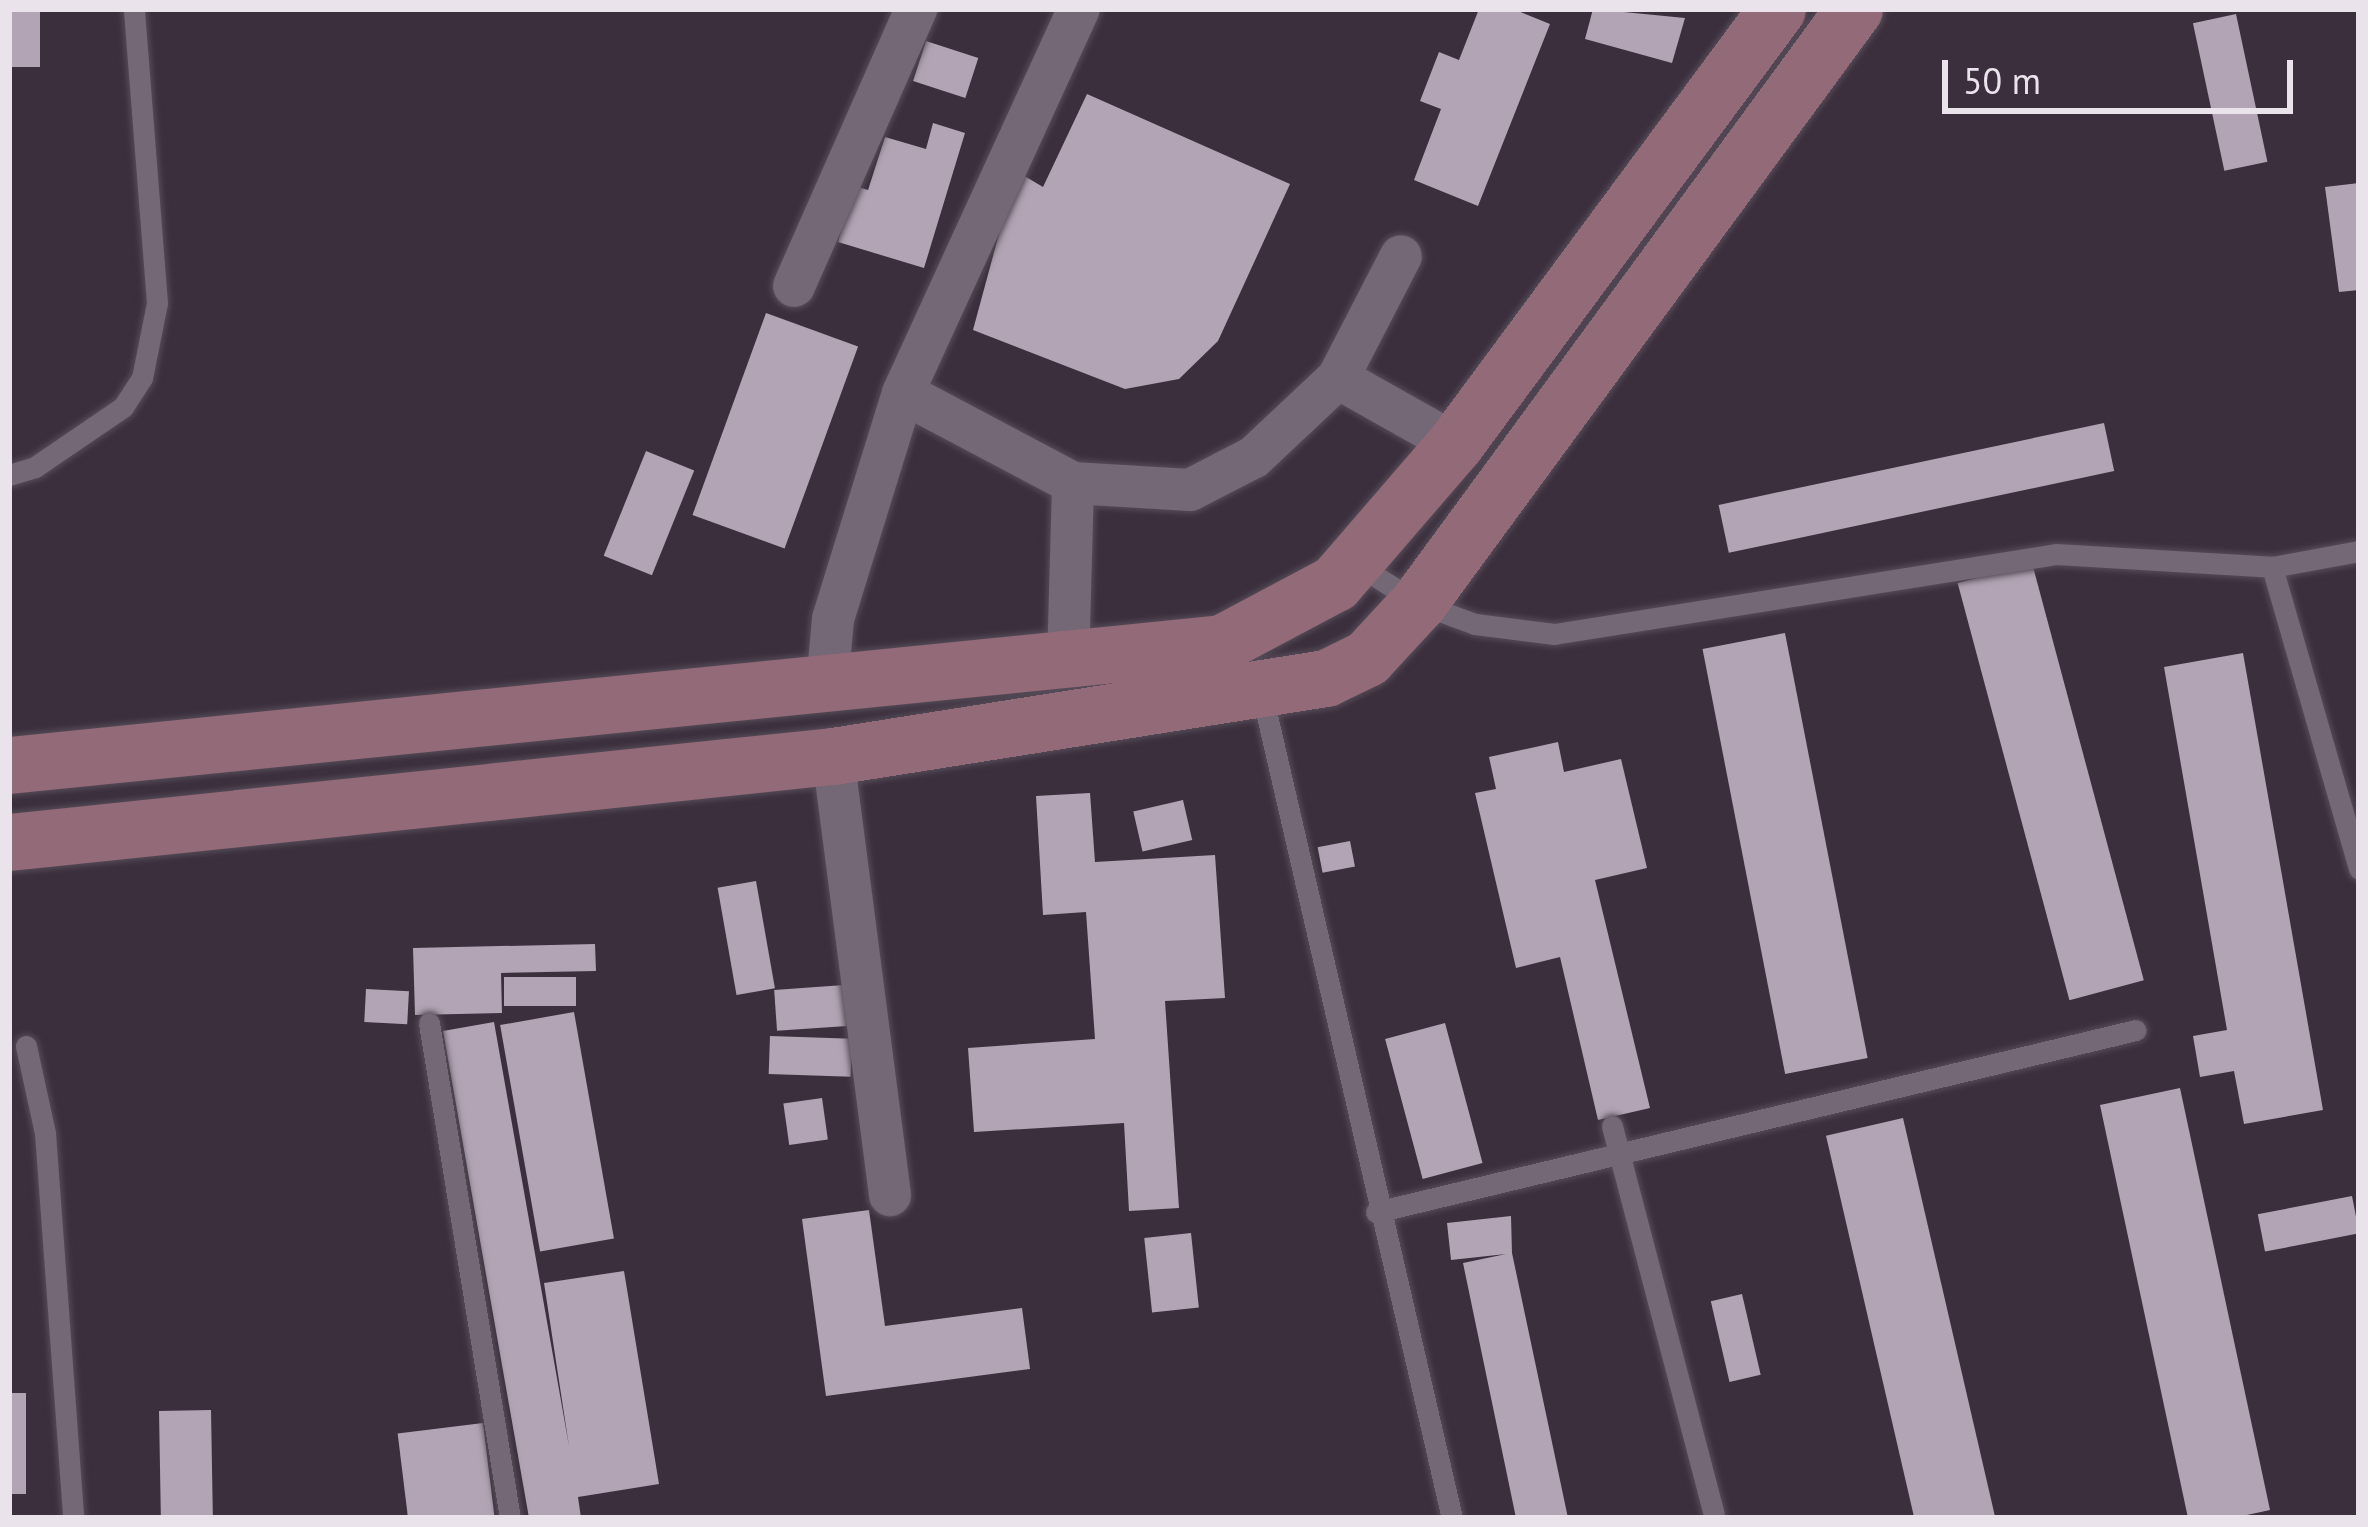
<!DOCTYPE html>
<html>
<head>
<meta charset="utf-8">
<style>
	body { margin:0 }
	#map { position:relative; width:2368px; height:1527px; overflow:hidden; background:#3b2f3d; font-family:"PT Sans",sans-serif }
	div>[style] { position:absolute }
	.building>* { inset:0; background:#b2a4b4; transform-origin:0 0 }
	.roads { filter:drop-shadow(0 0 3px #564c58) drop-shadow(0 0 3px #564c58) }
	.lane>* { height:21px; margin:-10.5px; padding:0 10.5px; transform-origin:10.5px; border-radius:10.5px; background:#746776 }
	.street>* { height:42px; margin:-21px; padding:0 21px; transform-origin:21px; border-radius:21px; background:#746776 }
	.secondary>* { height:57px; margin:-28.5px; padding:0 28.5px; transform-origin:28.5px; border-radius:28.5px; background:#936a77 }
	span { translate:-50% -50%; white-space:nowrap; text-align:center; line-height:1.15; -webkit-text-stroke:12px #3b2f3d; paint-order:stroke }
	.frame { position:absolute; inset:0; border:12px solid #ebe3ec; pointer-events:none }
	.scale { position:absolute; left:1942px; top:60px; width:351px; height:54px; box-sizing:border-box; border:6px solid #ebe3ec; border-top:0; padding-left:15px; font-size:36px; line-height:42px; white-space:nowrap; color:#ebe3ec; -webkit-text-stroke:9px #3b2f3d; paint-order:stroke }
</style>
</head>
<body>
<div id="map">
	<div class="building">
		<i style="left:9px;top:9px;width:31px;height:58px"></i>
		<i style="clip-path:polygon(1479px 9px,1513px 9px,1550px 24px,1478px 206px,1414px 180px,1441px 109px,1420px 101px,1439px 52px,1459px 60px)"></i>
		<i style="clip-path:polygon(1593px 9px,1685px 18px,1672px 63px,1585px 39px)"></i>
		<i style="left:2236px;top:14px;width:151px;height:44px;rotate:78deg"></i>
		<i style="left:926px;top:41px;width:55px;height:42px;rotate:18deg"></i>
		<i style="clip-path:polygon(1087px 94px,1290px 184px,1218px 341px,1179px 379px,1125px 389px,973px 330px,1016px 171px,1043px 187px)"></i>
		<i style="clip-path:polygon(933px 123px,965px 133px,924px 268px,838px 242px,854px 186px,868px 190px,885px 137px,926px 149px)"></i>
		<i style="clip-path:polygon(2359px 183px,2359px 290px,2339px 292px,2325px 187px)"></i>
		<i style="left:766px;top:313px;width:98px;height:215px;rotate:20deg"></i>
		<i style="left:2104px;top:423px;width:49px;height:394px;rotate:78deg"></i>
		<i style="left:646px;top:451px;width:52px;height:113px;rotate:22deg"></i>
		<i style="left:2032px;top:563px;width:432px;height:77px;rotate:75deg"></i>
		<i style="left:1785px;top:633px;width:433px;height:84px;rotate:79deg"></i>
		<i style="clip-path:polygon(2243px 653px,2323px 1110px,2244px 1124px,2234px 1071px,2200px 1077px,2193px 1036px,2227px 1030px,2164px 667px)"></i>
		<i style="clip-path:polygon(1558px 742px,1564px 772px,1621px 759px,1647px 868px,1595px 880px,1650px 1108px,1598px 1120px,1560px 957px,1516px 968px,1475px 793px,1496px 789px,1489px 757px)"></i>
		<i style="clip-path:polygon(1090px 793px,1095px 862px,1215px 855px,1225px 998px,1165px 1001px,1179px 1208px,1129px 1211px,1124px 1123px,974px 1132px,968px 1048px,1095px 1039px,1086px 912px,1043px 915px,1036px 796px)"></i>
		<i style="left:1183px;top:800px;width:41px;height:51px;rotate:77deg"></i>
		<i style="left:1350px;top:841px;width:26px;height:33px;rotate:79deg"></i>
		<i style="left:756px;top:881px;width:109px;height:39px;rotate:80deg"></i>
		<i style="clip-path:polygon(595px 944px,596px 971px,501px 973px,502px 1013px,415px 1015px,413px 948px)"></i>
		<i style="left:504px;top:977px;width:72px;height:29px"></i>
		<i style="left:844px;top:985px;width:41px;height:70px;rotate:86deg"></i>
		<i style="left:366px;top:989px;width:43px;height:33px;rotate:3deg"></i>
		<i style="left:574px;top:1012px;width:230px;height:75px;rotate:80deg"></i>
		<i style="clip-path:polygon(494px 1022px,569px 1446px,544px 1283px,624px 1271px,659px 1484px,578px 1497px,581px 1518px,529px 1518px,443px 1031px)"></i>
		<i style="left:1445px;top:1023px;width:145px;height:62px;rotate:75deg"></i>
		<i style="left:770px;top:1036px;width:82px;height:38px;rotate:2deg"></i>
		<i style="clip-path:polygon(2180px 1088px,2270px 1510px,2233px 1518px,2188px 1518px,2100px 1105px)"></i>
		<i style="left:822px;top:1098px;width:42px;height:39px;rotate:82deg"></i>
		<i style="left:1903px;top:1118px;width:411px;height:79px;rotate:77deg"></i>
		<i style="left:2352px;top:1196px;width:38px;height:96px;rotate:79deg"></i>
		<i style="clip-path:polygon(869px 1210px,885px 1326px,1022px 1308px,1030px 1369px,826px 1396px,802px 1219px)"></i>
		<i style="clip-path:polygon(1511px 1216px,1512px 1253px,1568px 1518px,1516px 1518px,1463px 1263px,1506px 1254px,1451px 1260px,1447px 1223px)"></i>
		<i style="left:1191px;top:1233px;width:75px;height:47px;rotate:84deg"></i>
		<i style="left:1742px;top:1294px;width:83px;height:32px;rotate:77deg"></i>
		<i style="left:9px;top:1393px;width:17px;height:101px"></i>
		<i style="left:211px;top:1410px;width:108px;height:52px;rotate:89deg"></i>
		<i style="left:483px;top:1423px;width:96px;height:86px;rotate:83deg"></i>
	</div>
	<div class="roads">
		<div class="lane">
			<i style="left:9px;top:475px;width:27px;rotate:-17deg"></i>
			<i style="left:35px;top:467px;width:107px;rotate:-34.3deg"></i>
			<i style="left:123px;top:407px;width:35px;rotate:-57deg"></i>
			<i style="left:142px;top:378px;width:76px;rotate:-78.7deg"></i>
			<i style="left:157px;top:303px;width:295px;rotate:-94.5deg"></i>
			<i style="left:1353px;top:562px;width:77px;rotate:32.2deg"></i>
			<i style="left:1418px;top:603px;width:61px;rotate:20.2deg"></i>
			<i style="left:1475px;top:624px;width:80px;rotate:7.2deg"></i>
			<i style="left:1554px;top:634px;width:508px;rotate:-9.05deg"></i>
			<i style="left:2056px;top:554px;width:216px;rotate:3.4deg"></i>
			<i style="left:2272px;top:567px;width:88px;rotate:-10.4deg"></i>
			<i style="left:2272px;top:567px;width:314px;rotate:73.9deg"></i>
			<i style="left:1262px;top:694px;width:846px;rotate:77.02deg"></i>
			<i style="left:429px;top:1023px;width:502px;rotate:80.71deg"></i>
			<i style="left:26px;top:1046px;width:89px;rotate:77.7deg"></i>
			<i style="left:45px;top:1133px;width:386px;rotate:85.8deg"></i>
			<i style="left:1612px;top:1126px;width:401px;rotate:75.3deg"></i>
			<i style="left:1376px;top:1212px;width:781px;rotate:-13.47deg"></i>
		</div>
		<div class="street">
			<i style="left:794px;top:286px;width:303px;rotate:-66.2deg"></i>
			<i style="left:1338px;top:378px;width:134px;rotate:29.4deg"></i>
			<i style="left:1073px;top:483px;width:192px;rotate:-152.1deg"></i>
			<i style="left:903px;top:393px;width:422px;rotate:-65.4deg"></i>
			<i style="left:1068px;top:664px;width:181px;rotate:-88.4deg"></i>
			<i style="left:1073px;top:483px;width:117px;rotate:3.4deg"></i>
			<i style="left:1190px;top:490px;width:72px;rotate:-27.3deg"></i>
			<i style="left:1254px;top:457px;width:115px;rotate:-43.2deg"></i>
			<i style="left:1338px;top:378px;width:137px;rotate:-62.7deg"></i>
			<i style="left:827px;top:685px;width:66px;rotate:-84.8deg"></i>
			<i style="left:833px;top:619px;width:237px;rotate:-72.8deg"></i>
			<i style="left:833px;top:756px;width:443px;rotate:82.6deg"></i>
		</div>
		<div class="secondary">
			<i style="left:9px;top:765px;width:1219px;rotate:-5.74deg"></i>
			<i style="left:1222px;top:643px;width:128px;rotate:-28deg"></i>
			<i style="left:1335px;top:583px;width:184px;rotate:-49.2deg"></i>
			<i style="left:1455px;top:444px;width:541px;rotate:-53.49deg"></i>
			<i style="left:9px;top:842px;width:828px;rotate:-5.96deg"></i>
			<i style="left:833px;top:756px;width:499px;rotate:-9deg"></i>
			<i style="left:1326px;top:678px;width:46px;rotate:-26deg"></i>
			<i style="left:1367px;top:658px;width:75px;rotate:-47.2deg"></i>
			<i style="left:1418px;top:603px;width:737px;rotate:-53.72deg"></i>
		</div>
	</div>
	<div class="frame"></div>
	<div class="scale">50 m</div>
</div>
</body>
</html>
